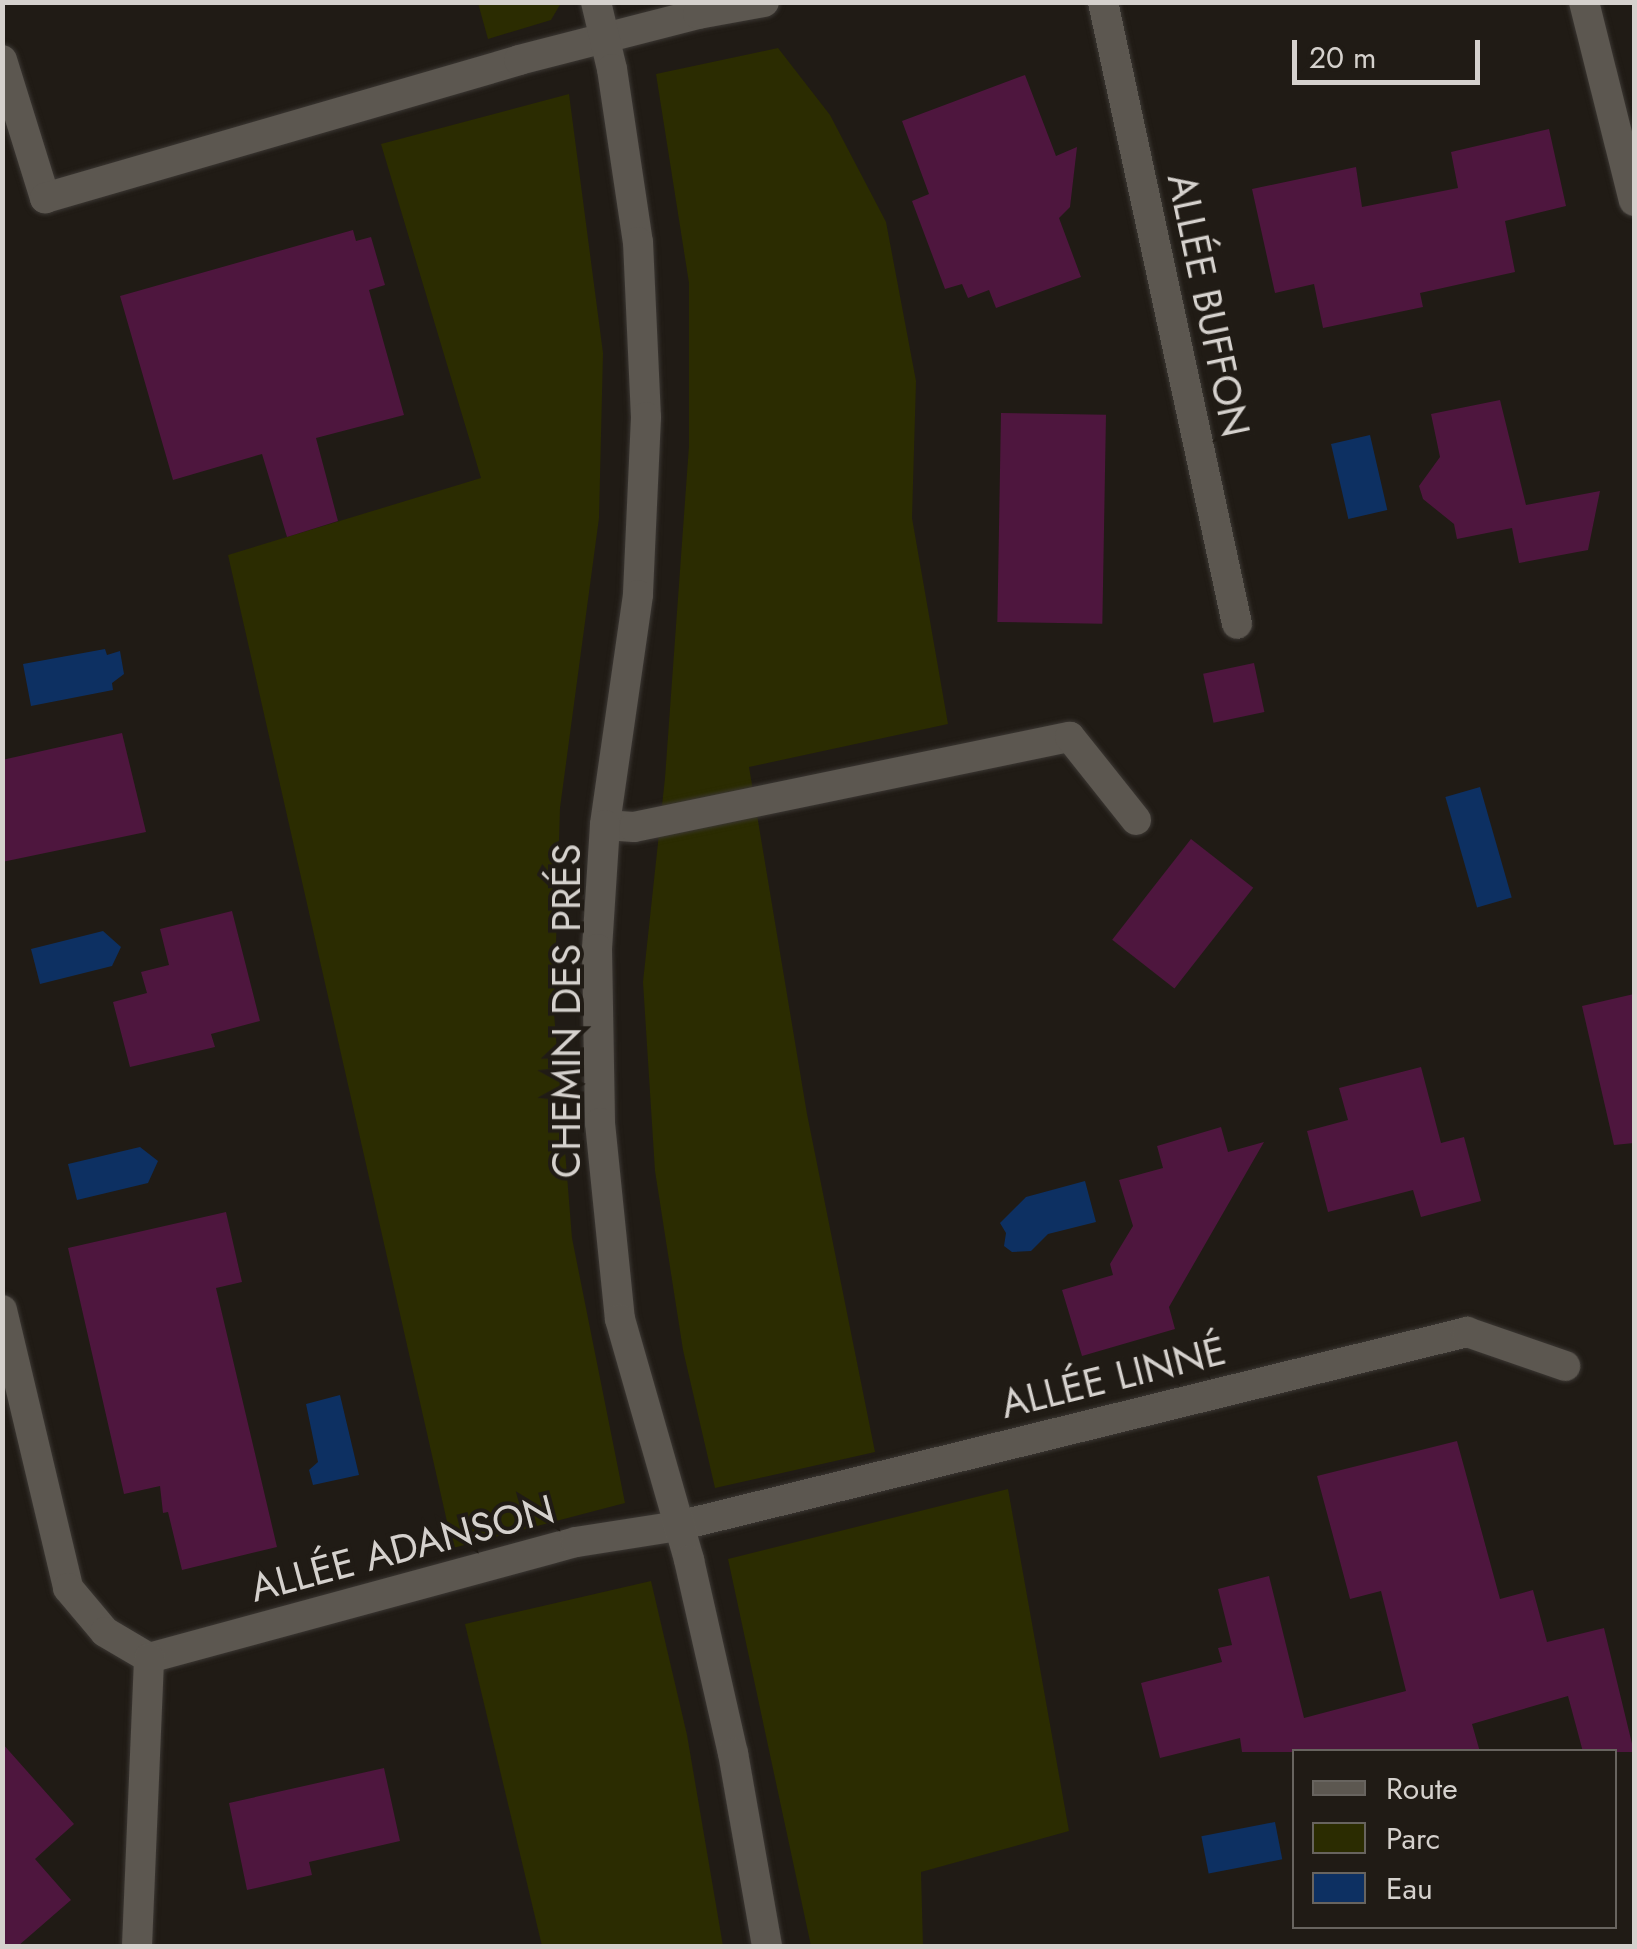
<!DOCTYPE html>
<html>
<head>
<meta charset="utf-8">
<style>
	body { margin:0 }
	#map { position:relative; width:1637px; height:1949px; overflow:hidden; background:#201b15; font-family:Jost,sans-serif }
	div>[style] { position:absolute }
	.green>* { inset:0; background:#2b2c01 }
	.water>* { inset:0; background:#0d3062; transform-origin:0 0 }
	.building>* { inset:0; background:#4e163e; transform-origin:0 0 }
	.roads { filter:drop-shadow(0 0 2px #3b3733) drop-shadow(0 0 2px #3b3733) }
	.minor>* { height:30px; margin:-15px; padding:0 15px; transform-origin:15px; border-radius:15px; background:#5c5750 }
	.tertiary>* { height:30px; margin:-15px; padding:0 15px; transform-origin:15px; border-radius:15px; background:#5c5750 }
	span { translate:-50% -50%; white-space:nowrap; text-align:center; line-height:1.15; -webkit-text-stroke:8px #201b15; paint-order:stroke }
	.street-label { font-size:40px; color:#d5d1cd }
	.frame { position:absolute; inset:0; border:5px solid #d5d1cd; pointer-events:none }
	.legend { position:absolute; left:1292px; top:1749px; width:325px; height:180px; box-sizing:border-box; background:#201b15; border:2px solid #68645f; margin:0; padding:12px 18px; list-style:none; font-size:30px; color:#d5d1cd }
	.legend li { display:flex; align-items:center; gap:20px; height:50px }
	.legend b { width:50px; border:2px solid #68645f }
	.scale { position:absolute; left:1292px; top:40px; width:188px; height:45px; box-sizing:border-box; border:5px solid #d5d1cd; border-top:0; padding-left:12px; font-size:30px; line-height:35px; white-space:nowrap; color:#d5d1cd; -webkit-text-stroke:8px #201b15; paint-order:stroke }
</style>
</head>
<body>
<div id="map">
	<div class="green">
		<i style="clip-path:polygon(478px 3px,478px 2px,561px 3px,551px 20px,488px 39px)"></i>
		<i style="clip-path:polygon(778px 48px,830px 115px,886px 222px,916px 381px,912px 518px,948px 724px,749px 767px,807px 1114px,875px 1452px,715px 1488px,683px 1350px,655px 1171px,643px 982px,665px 778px,689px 446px,689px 283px,656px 74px)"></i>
		<i style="clip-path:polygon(569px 94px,603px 353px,599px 518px,560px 808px,554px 1013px,572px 1238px,625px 1503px,453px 1548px,228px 555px,481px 478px,381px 144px)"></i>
		<i style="clip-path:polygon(1008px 1489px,1069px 1831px,921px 1872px,923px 1946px,811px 1946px,728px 1559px)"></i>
		<i style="clip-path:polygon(651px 1581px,687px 1735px,723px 1946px,542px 1946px,465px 1624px)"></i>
	</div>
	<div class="water">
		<i style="left:1370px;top:435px;width:77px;height:40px;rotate:77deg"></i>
		<i style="clip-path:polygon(105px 649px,107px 655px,120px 651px,124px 674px,112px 683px,113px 690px,31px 706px,23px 664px)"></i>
		<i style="left:1480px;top:787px;width:115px;height:36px;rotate:74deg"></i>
		<i style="clip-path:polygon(103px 931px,121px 947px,112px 966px,40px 984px,31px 949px)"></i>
		<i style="clip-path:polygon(140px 1147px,158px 1161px,148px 1183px,77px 1200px,68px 1164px)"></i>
		<i style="clip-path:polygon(1085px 1181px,1096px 1222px,1048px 1234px,1031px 1251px,1012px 1252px,1004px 1246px,1006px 1233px,1000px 1223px,1026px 1197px)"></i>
		<i style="clip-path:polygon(340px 1395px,359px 1475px,313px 1485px,309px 1470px,318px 1462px,306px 1404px)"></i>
		<i style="left:1275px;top:1822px;width:38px;height:75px;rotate:79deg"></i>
	</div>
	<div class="building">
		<i style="clip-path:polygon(1025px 75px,1056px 156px,1077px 147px,1070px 207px,1059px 218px,1081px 277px,996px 308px,989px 290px,968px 298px,962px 284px,945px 289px,912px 201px,929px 194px,902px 121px)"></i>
		<i style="clip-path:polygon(1549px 129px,1566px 206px,1505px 221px,1515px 272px,1420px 293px,1423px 307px,1323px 328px,1314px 284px,1275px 293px,1252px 189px,1356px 167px,1362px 207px,1458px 188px,1451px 152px)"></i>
		<i style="clip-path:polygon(353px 230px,356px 241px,371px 237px,385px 285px,369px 290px,404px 415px,316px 438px,338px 521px,287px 537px,262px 454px,173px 480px,120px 296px)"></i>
		<i style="clip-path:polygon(1500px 400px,1526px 505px,1600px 491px,1588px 550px,1519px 563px,1512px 528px,1457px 539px,1454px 524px,1423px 499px,1419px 486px,1440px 457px,1431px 414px)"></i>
		<i style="left:1001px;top:413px;width:105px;height:209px;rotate:1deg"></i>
		<i style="left:1254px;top:663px;width:50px;height:52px;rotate:78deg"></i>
		<i style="clip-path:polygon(122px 733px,146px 832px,2px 862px,2px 760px)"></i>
		<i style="left:1191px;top:839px;width:79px;height:128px;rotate:38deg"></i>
		<i style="clip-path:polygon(232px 911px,260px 1021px,211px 1034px,215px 1047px,130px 1067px,113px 1002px,147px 993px,141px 972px,169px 965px,160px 929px)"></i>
		<i style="clip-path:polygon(1634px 994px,1634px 1143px,1614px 1145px,1582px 1006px)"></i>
		<i style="clip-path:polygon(1421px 1067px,1441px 1143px,1464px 1137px,1481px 1201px,1421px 1217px,1413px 1190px,1328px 1212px,1307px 1131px,1348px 1120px,1339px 1088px)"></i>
		<i style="clip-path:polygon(1221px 1127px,1228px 1152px,1264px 1142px,1169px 1307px,1175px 1329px,1082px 1356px,1062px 1290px,1113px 1275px,1110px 1264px,1133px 1226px,1119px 1180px,1163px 1168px,1157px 1146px)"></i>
		<i style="clip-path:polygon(226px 1212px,242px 1282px,216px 1288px,277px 1547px,182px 1570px,168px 1512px,163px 1513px,160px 1486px,124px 1494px,68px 1248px)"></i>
		<i style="clip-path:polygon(1457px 1441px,1500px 1599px,1533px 1590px,1547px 1642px,1604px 1628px,1634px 1752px,1583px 1752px,1568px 1696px,1472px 1724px,1480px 1752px,1242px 1752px,1240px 1738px,1160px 1758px,1141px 1683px,1222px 1662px,1218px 1648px,1232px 1645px,1218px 1589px,1269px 1576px,1304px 1718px,1406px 1691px,1381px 1591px,1350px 1599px,1317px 1476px)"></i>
		<i style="clip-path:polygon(2px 1743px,74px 1824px,35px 1859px,71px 1900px,18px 1946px,2px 1946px)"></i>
		<i style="clip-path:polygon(384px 1768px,400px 1841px,309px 1862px,312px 1875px,247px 1890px,229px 1803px)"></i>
	</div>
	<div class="roads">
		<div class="minor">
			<i style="left:1103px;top:2px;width:636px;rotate:77.84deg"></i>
			<i style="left:1584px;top:2px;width:205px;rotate:75.9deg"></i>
			<i style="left:2px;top:60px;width:145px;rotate:72.7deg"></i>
			<i style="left:45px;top:198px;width:494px;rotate:-16.2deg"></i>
			<i style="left:519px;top:60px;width:185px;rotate:-14.4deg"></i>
			<i style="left:698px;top:14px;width:67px;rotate:-10.3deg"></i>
			<i style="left:605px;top:825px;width:29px;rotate:4deg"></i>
			<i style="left:634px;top:827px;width:445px;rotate:-11.7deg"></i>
			<i style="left:1070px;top:737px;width:106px;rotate:51.5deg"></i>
			<i style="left:2px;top:1310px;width:286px;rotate:76.6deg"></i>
			<i style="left:68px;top:1588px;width:57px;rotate:49.9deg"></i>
			<i style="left:105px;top:1632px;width:51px;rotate:30.6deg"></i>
			<i style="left:149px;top:1658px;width:442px;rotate:-15.2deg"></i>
			<i style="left:576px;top:1542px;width:103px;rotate:-8.9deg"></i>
			<i style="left:678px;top:1526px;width:813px;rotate:-13.81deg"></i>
			<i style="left:1467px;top:1332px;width:104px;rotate:19.1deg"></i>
			<i style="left:137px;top:1946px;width:288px;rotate:-87.6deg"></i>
		</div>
		<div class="tertiary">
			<i style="left:596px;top:2px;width:69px;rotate:76.6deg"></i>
			<i style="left:612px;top:69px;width:175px;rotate:81.5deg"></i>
			<i style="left:638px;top:242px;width:175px;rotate:87.4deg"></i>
			<i style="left:646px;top:417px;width:178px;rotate:92.6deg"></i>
			<i style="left:638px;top:595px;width:232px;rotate:98.2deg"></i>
			<i style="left:605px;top:825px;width:124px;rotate:93.7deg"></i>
			<i style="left:597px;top:949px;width:174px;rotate:89deg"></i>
			<i style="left:600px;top:1123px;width:197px;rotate:84.2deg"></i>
			<i style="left:620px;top:1319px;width:251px;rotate:74deg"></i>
			<i style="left:689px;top:1560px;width:198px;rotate:77.2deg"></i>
			<i style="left:733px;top:1753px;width:196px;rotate:80deg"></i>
		</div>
	</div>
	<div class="street-label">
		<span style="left:1209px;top:305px;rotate:78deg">ALLÉE BUFFON</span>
		<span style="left:566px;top:1011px;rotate:-90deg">CHEMIN DES PRÉS</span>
		<span style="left:1113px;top:1377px;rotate:-14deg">ALLÉE LINNÉ</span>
		<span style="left:402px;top:1548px;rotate:-15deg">ALLÉE ADANSON</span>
	</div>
	<div class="frame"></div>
	<ul class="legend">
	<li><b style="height:12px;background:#5c5750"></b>Route</li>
	<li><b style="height:28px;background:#2b2c01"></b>Parc</li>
	<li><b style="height:28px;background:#0d3062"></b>Eau</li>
	</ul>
	<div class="scale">20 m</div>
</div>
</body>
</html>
